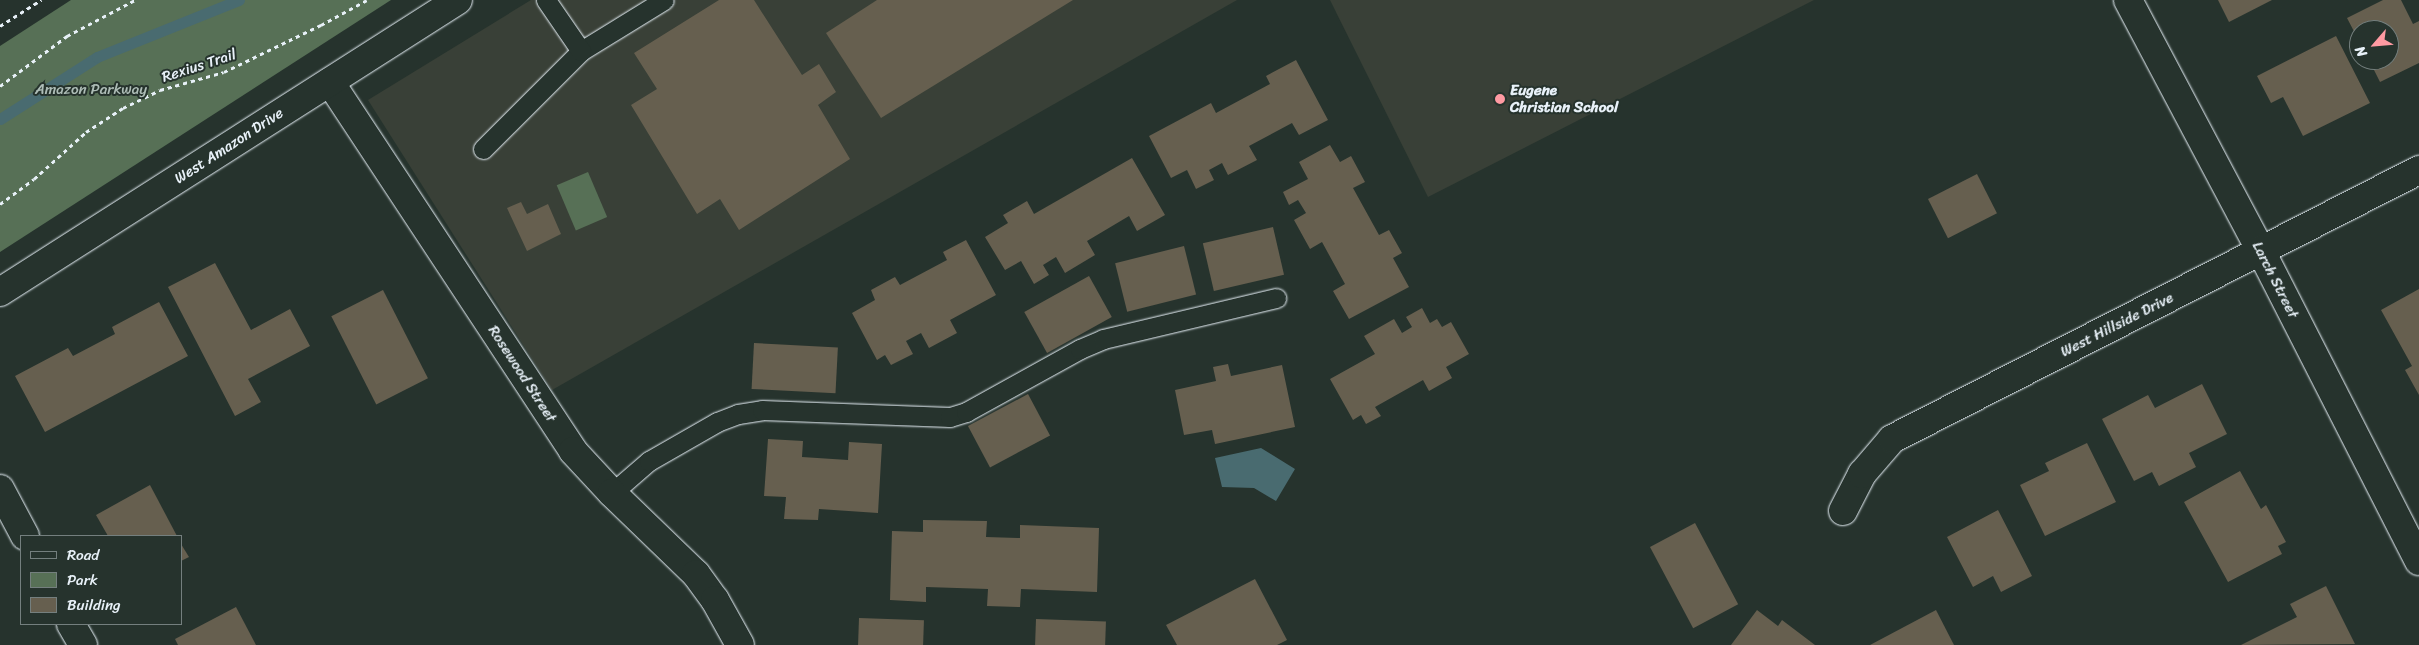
<!DOCTYPE html>
<html>
<head>
<meta charset="utf-8">
<style>
	body { margin:0 }
	#map { position:relative; width:2419px; height:645px; overflow:hidden; background:#26332d; font-family:Sriracha,sans-serif }
	div>[style] { position:absolute }
	.built>* { inset:0; background:#394037 }
	.green>* { inset:0; background:#577056; transform-origin:0 0 }
	.water>* { inset:0; background:#496b70 }
	.stream>* { height:11px; margin:-5.5px; padding:0 5.5px; transform-origin:5.5px; border-radius:5.5px; background:#496b70 }
	.building>* { inset:0; background:#665f4f; transform-origin:0 0 }
	.path>* { height:3px; margin-top:-1.5px; transform-origin:0; background:repeating-linear-gradient(90deg,#e8f1f8 0 4px,transparent 0 8px) }
	.roads { filter:drop-shadow(0 0 1px #e8f1f8) drop-shadow(0 0 1px #e8f1f8) }
	.lane>* { height:19px; margin:-9.5px; padding:0 9.5px; transform-origin:9.5px; border-radius:9.5px; background:#26332d }
	.street>* { height:28px; margin:-14px; padding:0 14px; transform-origin:14px; border-radius:14px; background:#26332d }
	.secondary>* { height:28px; margin:-14px; padding:0 14px; transform-origin:14px; border-radius:14px; background:#26332d }
	.dots>* { width:14px; height:14px; translate:-50% -50%; box-sizing:border-box; border:2px solid #26332d; border-radius:50% }
	span { translate:-50% -50%; white-space:nowrap; text-align:center; line-height:1.15; -webkit-text-stroke:4px #26332d; paint-order:stroke }
	.street-label { font-size:15px; color:#e8f1f8 }
	.park-label { font-size:15px; color:#aebdb7 }
	.poi-label { font-size:15px; color:#e8f1f8; font-weight:700 }
	.left { translate:0 -50%; text-align:left }
	.legend { position:absolute; left:20px; top:535px; width:162px; height:90px; box-sizing:border-box; background:#26332d; border:1px solid #747f7e; margin:0; padding:6px 9px; list-style:none; font-size:15px; color:#e8f1f8 }
	.legend li { display:flex; align-items:center; gap:10px; height:25px }
	.legend b { width:25px; border:1px solid #747f7e }
	.north { position:absolute; left:2349px; top:20px; width:50px; height:50px; box-sizing:border-box; background:#26332d; border:1px solid #747f7e; border-radius:50%; rotate:243deg; font-size:14px; font-weight:700; line-height:20px; text-align:center; color:#e8f1f8 }
	.north::after { content:''; display:block; margin:auto; width:18px; height:22px; background:#ff9aa2; clip-path:polygon(50% 0,100% 100%,50% 72%,0 100%) }
</style>
</head>
<body>
<div id="map">
	<div class="built">
		<i style="clip-path:polygon(531px 0,1237px 0,552px 390px,368px 100px)"></i>
		<i style="clip-path:polygon(1330px 0,1814px 0,1428px 197px)"></i>
	</div>
	<div class="green">
		<i style="clip-path:polygon(71px 0,391px 0,0 252px,0 46px)"></i>
		<i style="left:588px;top:172px;width:49px;height:34px;rotate:67deg"></i>
	</div>
	<div class="water">
		<i style="clip-path:polygon(1261px 448px,1295px 469px,1276px 501px,1254px 488px,1222px 487px,1215px 458px)"></i>
	</div>
	<div class="stream">
		<i style="left:0;top:119px;width:115px;rotate:-32.6deg"></i>
		<i style="left:97px;top:57px;width:153px;rotate:-21.9deg"></i>
	</div>
	<div class="building">
		<i style="clip-path:polygon(719px 0,754px 0,802px 75px,819px 64px,836px 92px,818px 105px,850px 159px,739px 230px,720px 199px,697px 214px,631px 105px,657px 89px,634px 53px)"></i>
		<i style="clip-path:polygon(877px 0,1073px 0,881px 118px,826px 33px)"></i>
		<i style="clip-path:polygon(2218px 0,2272px 0,2229px 22px)"></i>
		<i style="clip-path:polygon(2383px 0,2401px 0,2413px 24px,2419px 21px,2419px 63px,2380px 82px,2369px 60px,2389px 60px,2389px 30px,2359px 30px,2359px 41px,2347px 18px)"></i>
		<i style="clip-path:polygon(2336px 36px,2370px 103px,2303px 136px,2283px 97px,2271px 103px,2257px 76px)"></i>
		<i style="clip-path:polygon(1296px 60px,1328px 120px,1299px 135px,1292px 123px,1249px 146px,1257px 160px,1228px 175px,1222px 163px,1209px 170px,1214px 180px,1196px 189px,1187px 170px,1171px 178px,1149px 136px,1211px 103px,1216px 113px,1270px 84px,1266px 76px)"></i>
		<i style="clip-path:polygon(1330px 145px,1340px 162px,1351px 156px,1365px 182px,1353px 188px,1379px 235px,1389px 230px,1402px 253px,1393px 258px,1409px 287px,1349px 319px,1333px 291px,1345px 284px,1322px 242px,1310px 249px,1294px 220px,1306px 213px,1298px 200px,1289px 205px,1283px 192px,1308px 179px,1299px 162px)"></i>
		<i style="clip-path:polygon(1132px 158px,1165px 215px,1137px 231px,1129px 216px,1087px 241px,1095px 255px,1065px 273px,1056px 257px,1043px 265px,1049px 275px,1034px 284px,1021px 261px,1005px 270px,985px 237px,1008px 223px,1003px 215px,1027px 201px,1034px 214px)"></i>
		<i style="left:1977px;top:174px;width:44px;height:55px;rotate:63deg"></i>
		<i style="clip-path:polygon(521px 202px,527px 214px,548px 204px,561px 234px,527px 251px,507px 208px)"></i>
		<i style="left:1273px;top:227px;width:49px;height:72px;rotate:77deg"></i>
		<i style="clip-path:polygon(966px 240px,996px 295px,950px 320px,957px 333px,929px 348px,921px 333px,906px 341px,913px 354px,891px 365px,885px 355px,877px 360px,852px 313px,875px 300px,871px 290px,895px 277px,900px 285px,947px 260px,943px 252px)"></i>
		<i style="left:1184px;top:246px;width:50px;height:71px;rotate:76deg"></i>
		<i style="clip-path:polygon(215px 263px,251px 330px,290px 309px,310px 346px,248px 379px,261px 402px,235px 416px,168px 287px)"></i>
		<i style="left:1089px;top:276px;width:47px;height:74px;rotate:61deg"></i>
		<i style="clip-path:polygon(2419px 289px,2419px 395px,2405px 370px,2412px 366px,2381px 310px)"></i>
		<i style="left:383px;top:290px;width:99px;height:58px;rotate:63deg"></i>
		<i style="clip-path:polygon(159px 302px,188px 356px,45px 432px,15px 376px,68px 348px,73px 356px,115px 334px,112px 327px)"></i>
		<i style="clip-path:polygon(1422px 308px,1430px 323px,1437px 319px,1442px 327px,1451px 322px,1469px 354px,1446px 367px,1452px 378px,1429px 391px,1423px 380px,1375px 407px,1381px 416px,1366px 424px,1361px 415px,1353px 420px,1330px 379px,1375px 354px,1364px 336px,1394px 319px,1402px 333px,1412px 327px,1406px 317px)"></i>
		<i style="left:754px;top:343px;width:84px;height:46px;rotate:3deg"></i>
		<i style="clip-path:polygon(1228px 364px,1231px 376px,1282px 365px,1295px 427px,1215px 444px,1212px 430px,1184px 435px,1175px 390px,1216px 381px,1213px 367px)"></i>
		<i style="clip-path:polygon(2202px 384px,2227px 434px,2189px 453px,2196px 467px,2159px 486px,2152px 472px,2134px 481px,2102px 419px,2148px 395px,2155px 408px)"></i>
		<i style="left:1028px;top:394px;width:47px;height:68px;rotate:62deg"></i>
		<i style="clip-path:polygon(768px 439px,803px 441px,802px 457px,848px 460px,849px 442px,882px 444px,878px 513px,819px 509px,818px 520px,784px 519px,786px 497px,764px 496px)"></i>
		<i style="clip-path:polygon(2087px 443px,2116px 502px,2045px 536px,2020px 485px,2049px 471px,2045px 463px)"></i>
		<i style="clip-path:polygon(2240px 471px,2261px 509px,2266px 505px,2286px 542px,2278px 546px,2282px 554px,2228px 582px,2184px 502px)"></i>
		<i style="clip-path:polygon(150px 485px,177px 536px,108px 536px,96px 515px)"></i>
		<i style="clip-path:polygon(1998px 510px,2032px 576px,2001px 592px,1993px 576px,1973px 587px,1947px 537px)"></i>
		<i style="clip-path:polygon(923px 520px,987px 521px,986px 537px,1020px 538px,1020px 525px,1099px 528px,1097px 592px,1021px 589px,1020px 607px,987px 606px,988px 589px,926px 587px,926px 602px,890px 600px,892px 531px,923px 532px)"></i>
		<i style="left:1695px;top:523px;width:92px;height:51px;rotate:62deg"></i>
		<i style="clip-path:polygon(181px 544px,189px 557px,181px 561px)"></i>
		<i style="clip-path:polygon(1255px 579px,1287px 640px,1277px 645px,1177px 645px,1166px 625px)"></i>
		<i style="clip-path:polygon(2326px 586px,2355px 644px,2241px 645px,2297px 617px,2290px 604px)"></i>
		<i style="clip-path:polygon(236px 607px,256px 645px,178px 645px,175px 639px)"></i>
		<i style="clip-path:polygon(1757px 610px,1778px 626px,1782px 620px,1815px 645px,1731px 645px)"></i>
		<i style="clip-path:polygon(1936px 610px,1954px 645px,1870px 645px)"></i>
		<i style="left:859px;top:618px;width:65px;height:27px;rotate:2deg"></i>
		<i style="left:1036px;top:619px;width:70px;height:26px;rotate:2deg"></i>
	</div>
	<div class="path">
		<i style="left:0;top:26px;width:49px;rotate:-32.4deg"></i>
		<i style="left:0;top:86px;width:84px;rotate:-36.7deg"></i>
		<i style="left:67px;top:36px;width:77px;rotate:-27.9deg"></i>
		<i style="left:0;top:204px;width:42px;rotate:-36.3deg"></i>
		<i style="left:34px;top:179px;width:70px;rotate:-42.1deg"></i>
		<i style="left:86px;top:132px;width:44px;rotate:-33deg"></i>
		<i style="left:123px;top:108px;width:41px;rotate:-25.9deg"></i>
		<i style="left:160px;top:90px;width:66px;rotate:-15.7deg"></i>
		<i style="left:224px;top:72px;width:108px;rotate:-25.9deg"></i>
		<i style="left:321px;top:25px;width:52px;rotate:-28.5deg"></i>
	</div>
	<div class="roads">
		<div class="lane">
			<i style="left:581px;top:51px;width:97px;rotate:-31.6deg"></i>
			<i style="left:483px;top:149px;width:139px;rotate:-45deg"></i>
			<i style="left:581px;top:51px;width:62px;rotate:-124.5deg"></i>
			<i style="left:612px;top:493px;width:49px;rotate:-40.9deg"></i>
			<i style="left:649px;top:461px;width:78px;rotate:-29.8deg"></i>
			<i style="left:717px;top:422px;width:22px;rotate:-21deg"></i>
			<i style="left:738px;top:414px;width:24px;rotate:-9deg"></i>
			<i style="left:762px;top:410px;width:188px;rotate:2.1deg"></i>
			<i style="left:950px;top:417px;width:17px;rotate:-17deg"></i>
			<i style="left:966px;top:412px;width:130px;rotate:-28.9deg"></i>
			<i style="left:1080px;top:349px;width:25px;rotate:-23deg"></i>
			<i style="left:1103px;top:339px;width:178px;rotate:-13.3deg"></i>
		</div>
		<div class="street">
			<i style="left:2128px;top:0;width:284px;rotate:62.1deg"></i>
			<i style="left:2261px;top:251px;width:348px;rotate:63deg"></i>
			<i style="left:330px;top:82px;width:442px;rotate:56.6deg"></i>
			<i style="left:573px;top:451px;width:57px;rotate:47.1deg"></i>
			<i style="left:612px;top:493px;width:117px;rotate:44deg"></i>
			<i style="left:696px;top:574px;width:32px;rotate:54deg"></i>
			<i style="left:715px;top:600px;width:51px;rotate:60.9deg"></i>
			<i style="left:0;top:489px;width:53px;rotate:62deg"></i>
			<i style="left:1843px;top:511px;width:42px;rotate:-62.8deg"></i>
			<i style="left:1862px;top:474px;width:46px;rotate:-49.4deg"></i>
			<i style="left:1892px;top:439px;width:592px;rotate:-27.04deg"></i>
			<i style="left:71px;top:624px;width:24px;rotate:60deg"></i>
		</div>
		<div class="secondary">
			<i style="left:0;top:292px;width:543px;rotate:-32.52deg"></i>
		</div>
	</div>
	<div class="dots">
		<i style="left:1500px;top:99px;background:#ff9aa2"></i>
	</div>
	<div class="street-label">
		<span style="left:199px;top:66px;rotate:-18deg">Rexius Trail</span>
		<span style="left:229px;top:146px;rotate:-33deg">West Amazon Drive</span>
		<span style="left:2275px;top:280px;rotate:63deg">Larch Street</span>
		<span style="left:2117px;top:325px;rotate:-27deg">West Hillside Drive</span>
		<span style="left:522px;top:374px;rotate:57deg">Rosewood Street</span>
	</div>
	<div class="park-label">
		<span style="left:91px;top:90px">Amazon Parkway</span>
	</div>
	<div class="poi-label">
		<span class="left" style="left:1510px;top:99px">Eugene<br>Christian School</span>
	</div>
	<ul class="legend">
	<li><b style="height:6px;background:#26332d"></b>Road</li>
	<li><b style="height:14px;background:#577056"></b>Park</li>
	<li><b style="height:14px;background:#665f4f"></b>Building</li>
	</ul>
	<div class="north">N</div>
</div>
</body>
</html>
